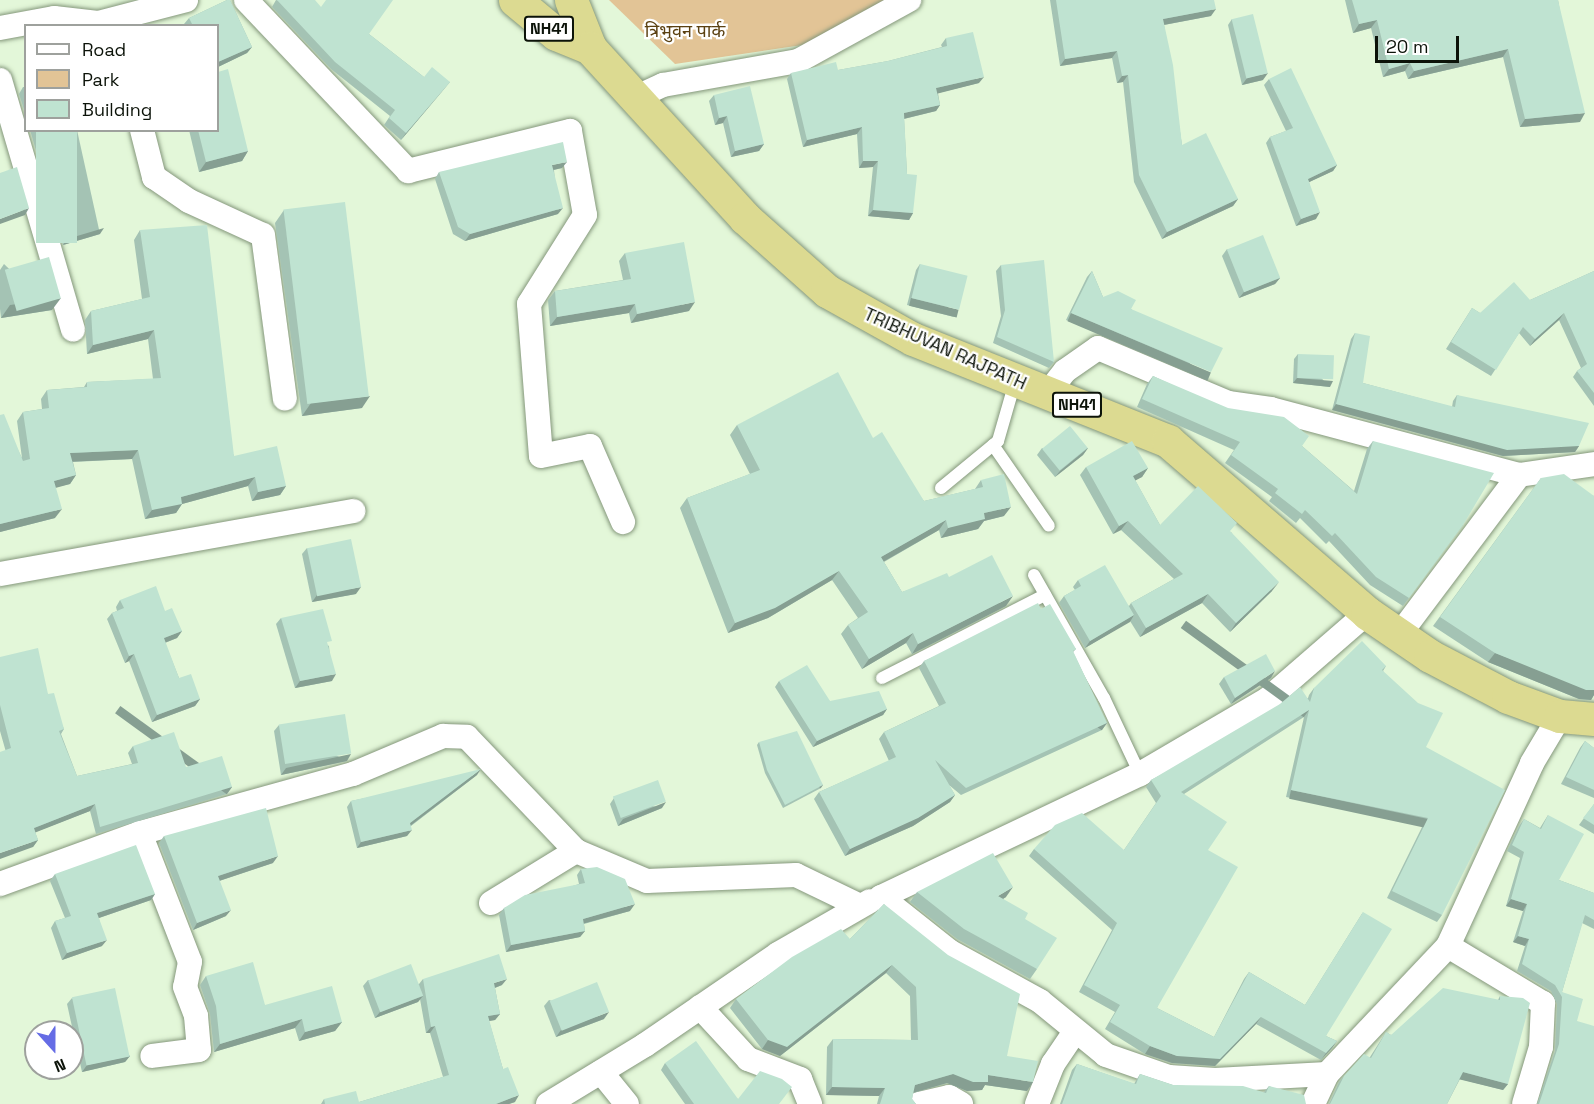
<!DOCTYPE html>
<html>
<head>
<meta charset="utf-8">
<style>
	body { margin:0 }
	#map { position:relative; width:1594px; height:1104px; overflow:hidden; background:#e3f7d9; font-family:"Space Grotesk","Noto Sans Devanagari",sans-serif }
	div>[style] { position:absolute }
	.green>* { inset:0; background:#e2c496 }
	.roads { filter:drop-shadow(0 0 2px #84977b) drop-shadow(0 0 2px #84977b) }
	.lane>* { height:12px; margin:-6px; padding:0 6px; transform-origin:6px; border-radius:6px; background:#fff }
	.street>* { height:24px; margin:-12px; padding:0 12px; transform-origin:12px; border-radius:12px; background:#fff }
	.highway>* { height:33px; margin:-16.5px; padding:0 16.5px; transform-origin:16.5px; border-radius:16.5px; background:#dcda91 }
	.wall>* { inset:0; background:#a4c3b4 }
	.shaded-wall>* { inset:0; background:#869f92; transform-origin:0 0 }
	.building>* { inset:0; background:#bfe3d1; transform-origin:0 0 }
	span { translate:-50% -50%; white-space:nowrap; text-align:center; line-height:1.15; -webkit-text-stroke:4.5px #fff; paint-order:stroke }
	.shield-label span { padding:2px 4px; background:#fff; border:2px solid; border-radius:4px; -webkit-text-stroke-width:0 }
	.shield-label { font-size:16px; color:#0c1309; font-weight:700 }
	.park-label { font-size:18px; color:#5b4112 }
	.street-label { font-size:18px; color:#0c1309 }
	.legend { position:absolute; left:24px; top:24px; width:195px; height:108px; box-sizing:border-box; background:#fff; border:2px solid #9ea19d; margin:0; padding:8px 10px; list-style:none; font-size:18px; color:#0c1309 }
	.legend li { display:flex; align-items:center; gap:12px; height:30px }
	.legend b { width:30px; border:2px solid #9ea19d }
	.north { position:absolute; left:24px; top:1020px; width:60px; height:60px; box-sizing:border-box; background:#fff; border:2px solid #9ea19d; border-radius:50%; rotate:159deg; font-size:16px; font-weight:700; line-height:24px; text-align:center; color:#0c1309 }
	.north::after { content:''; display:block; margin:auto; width:21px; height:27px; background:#656ce5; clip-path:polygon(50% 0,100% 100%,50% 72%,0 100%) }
	.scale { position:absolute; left:1375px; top:36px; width:84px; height:27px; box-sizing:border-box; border:3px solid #0c1309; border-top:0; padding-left:8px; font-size:18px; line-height:21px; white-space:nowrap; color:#0c1309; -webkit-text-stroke:4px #fff; paint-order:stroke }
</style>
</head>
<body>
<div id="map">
	<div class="green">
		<i style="clip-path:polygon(609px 0,909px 0,836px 40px,675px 64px)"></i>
	</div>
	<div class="roads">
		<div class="lane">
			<i style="left:993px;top:445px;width:98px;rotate:55.3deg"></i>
			<i style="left:941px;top:488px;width:74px;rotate:-39.5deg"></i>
			<i style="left:998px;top:441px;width:61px;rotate:-73.9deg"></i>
			<i style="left:1034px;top:575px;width:142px;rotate:60.4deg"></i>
			<i style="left:1104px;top:698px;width:84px;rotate:64.7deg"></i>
			<i style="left:882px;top:678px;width:183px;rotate:-27deg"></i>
		</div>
		<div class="street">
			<i style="left:246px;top:0;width:236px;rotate:46.5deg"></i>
			<i style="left:408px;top:171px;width:167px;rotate:-13.9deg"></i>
			<i style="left:570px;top:131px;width:85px;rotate:79.9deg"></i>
			<i style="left:585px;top:215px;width:105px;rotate:122.2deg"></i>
			<i style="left:529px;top:304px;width:152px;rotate:85.5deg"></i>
			<i style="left:541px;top:456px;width:50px;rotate:-11.5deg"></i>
			<i style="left:590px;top:446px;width:83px;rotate:66.5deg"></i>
			<i style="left:0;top:28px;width:55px;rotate:-10.5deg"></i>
			<i style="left:54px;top:18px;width:44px;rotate:6.5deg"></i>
			<i style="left:98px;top:23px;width:91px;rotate:-14.6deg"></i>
			<i style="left:0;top:80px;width:260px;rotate:73.7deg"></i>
			<i style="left:635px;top:98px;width:31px;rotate:-25deg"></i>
			<i style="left:663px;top:85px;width:137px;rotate:-10.1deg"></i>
			<i style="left:798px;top:61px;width:127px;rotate:-28.8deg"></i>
			<i style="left:142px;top:130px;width:49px;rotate:75.7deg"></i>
			<i style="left:154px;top:177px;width:42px;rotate:34.4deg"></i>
			<i style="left:189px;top:201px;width:81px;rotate:24.7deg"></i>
			<i style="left:263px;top:235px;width:165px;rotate:82.4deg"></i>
			<i style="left:1047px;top:394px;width:29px;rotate:-52deg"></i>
			<i style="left:1065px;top:371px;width:40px;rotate:-34.9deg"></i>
			<i style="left:1098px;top:348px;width:141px;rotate:22.9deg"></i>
			<i style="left:1228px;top:403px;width:43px;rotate:7.9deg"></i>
			<i style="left:1271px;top:409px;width:257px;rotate:14.9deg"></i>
			<i style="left:1519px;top:475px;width:76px;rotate:-8.3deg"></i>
			<i style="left:0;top:574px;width:359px;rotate:-10.1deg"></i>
			<i style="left:1399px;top:635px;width:200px;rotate:-53.1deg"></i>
			<i style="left:140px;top:833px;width:138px;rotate:68.8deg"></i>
			<i style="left:190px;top:962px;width:25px;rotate:101deg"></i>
			<i style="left:185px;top:987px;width:31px;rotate:69deg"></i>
			<i style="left:196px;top:1016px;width:34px;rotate:85deg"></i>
			<i style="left:199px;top:1050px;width:47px;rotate:172.7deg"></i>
			<i style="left:0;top:884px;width:149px;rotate:-20deg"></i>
			<i style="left:140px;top:833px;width:221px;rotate:-15.5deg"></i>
			<i style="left:353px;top:774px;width:98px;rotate:-22.9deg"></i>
			<i style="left:443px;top:736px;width:24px;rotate:2deg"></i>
			<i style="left:467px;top:737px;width:158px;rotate:46.3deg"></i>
			<i style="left:576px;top:851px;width:77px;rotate:22.9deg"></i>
			<i style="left:647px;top:881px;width:149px;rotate:-2.3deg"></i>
			<i style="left:796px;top:875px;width:69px;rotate:25.8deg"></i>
			<i style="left:491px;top:903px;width:100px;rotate:-31.5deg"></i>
			<i style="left:1448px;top:946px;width:111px;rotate:31deg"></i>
			<i style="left:1543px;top:1003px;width:44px;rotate:92.6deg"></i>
			<i style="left:1541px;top:1047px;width:59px;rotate:106.6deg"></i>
			<i style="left:700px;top:1007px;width:71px;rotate:47.3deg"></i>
			<i style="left:748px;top:1059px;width:56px;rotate:21deg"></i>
			<i style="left:800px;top:1079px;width:27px;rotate:68deg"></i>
			<i style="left:601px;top:1072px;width:41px;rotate:50.9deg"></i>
			<i style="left:1327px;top:1074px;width:112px;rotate:176.9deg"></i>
			<i style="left:1215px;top:1080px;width:46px;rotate:-176.3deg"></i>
			<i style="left:1169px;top:1077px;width:67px;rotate:-160.8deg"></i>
			<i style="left:1106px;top:1055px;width:85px;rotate:-140.7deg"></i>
			<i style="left:1040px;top:1001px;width:104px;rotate:-151.2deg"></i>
			<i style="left:949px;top:951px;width:87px;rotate:-141.5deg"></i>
			<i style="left:881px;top:897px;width:287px;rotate:-25.4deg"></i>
			<i style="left:1140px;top:774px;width:148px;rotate:-30.4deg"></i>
			<i style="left:1268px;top:699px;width:131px;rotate:-41deg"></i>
			<i style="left:548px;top:1104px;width:114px;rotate:-31.3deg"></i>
			<i style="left:645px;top:1045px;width:161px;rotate:-34.4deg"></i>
			<i style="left:778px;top:954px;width:106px;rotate:-29.9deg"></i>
			<i style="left:919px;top:1104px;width:31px;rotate:-13deg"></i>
			<i style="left:949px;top:1097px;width:14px;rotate:30deg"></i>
			<i style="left:1037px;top:1104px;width:43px;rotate:-68.2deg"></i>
			<i style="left:1053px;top:1064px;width:40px;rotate:-56deg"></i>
			<i style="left:1313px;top:1104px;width:33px;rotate:-65deg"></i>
			<i style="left:1327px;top:1074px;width:176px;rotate:-46.6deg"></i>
			<i style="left:1448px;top:946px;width:201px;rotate:-65.3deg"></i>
			<i style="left:1532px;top:763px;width:55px;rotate:-59.2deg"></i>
		</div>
		<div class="highway">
			<i style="left:515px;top:0;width:53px;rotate:39.7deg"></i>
			<i style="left:556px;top:34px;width:37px;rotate:22deg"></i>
			<i style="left:571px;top:0;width:52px;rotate:68.4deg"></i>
			<i style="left:590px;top:48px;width:230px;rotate:47.6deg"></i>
			<i style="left:745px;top:218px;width:110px;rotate:41.7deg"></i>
			<i style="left:827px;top:291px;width:98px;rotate:29.2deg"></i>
			<i style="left:913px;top:339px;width:275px;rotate:21.8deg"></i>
			<i style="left:1168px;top:441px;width:263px;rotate:40.8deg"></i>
			<i style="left:1367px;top:613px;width:76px;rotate:34.3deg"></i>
			<i style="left:1430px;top:656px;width:88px;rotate:27.7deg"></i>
			<i style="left:1508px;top:697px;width:55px;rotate:20.1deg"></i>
			<i style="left:1560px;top:716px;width:34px;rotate:5deg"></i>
		</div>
	</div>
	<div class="wall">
		<i style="clip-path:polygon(227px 0,230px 0,252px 47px,247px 53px,218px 67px,218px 26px,185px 26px,184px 24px,189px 18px)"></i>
		<i style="clip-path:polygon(276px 0,321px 7px,369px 34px,424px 77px,450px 82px,401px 140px,384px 125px,390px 116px,331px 69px,272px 7px)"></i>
		<i style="clip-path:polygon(1050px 0,1214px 0,1211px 16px,1164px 25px,1182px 145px,1238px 199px,1233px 206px,1162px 239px,1134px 182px,1123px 82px,1117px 83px,1112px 58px,1060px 66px)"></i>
		<i style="clip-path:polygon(1345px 0,1558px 0,1580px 122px,1520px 127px,1503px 57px,1408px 79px,1405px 71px,1383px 77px,1371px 28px,1353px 33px)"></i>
		<i style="clip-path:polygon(1232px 19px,1263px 80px,1242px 85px,1228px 25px)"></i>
		<i style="clip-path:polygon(946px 38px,979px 83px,938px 93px,940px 105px,936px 111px,904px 119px,907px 174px,913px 213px,909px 220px,868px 216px,873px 167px,859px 168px,857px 134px,803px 147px,787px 79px,791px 73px,838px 70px,888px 61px,942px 47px,941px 45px)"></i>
		<i style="clip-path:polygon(1269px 79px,1337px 165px,1333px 171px,1309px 182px,1316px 219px,1296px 226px,1266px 143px,1270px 137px,1286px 131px,1264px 85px)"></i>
		<i style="clip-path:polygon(23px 87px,26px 87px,26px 116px,19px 94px)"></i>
		<i style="clip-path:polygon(714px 95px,764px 144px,759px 151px,731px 157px,723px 123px,715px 125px,709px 101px)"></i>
		<i style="clip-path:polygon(30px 130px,77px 130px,100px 234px,63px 245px)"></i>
		<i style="clip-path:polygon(189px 130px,218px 130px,248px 151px,242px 161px,199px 172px)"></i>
		<i style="clip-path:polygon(562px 168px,554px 170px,558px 214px,465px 241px,453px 234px,435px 179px,439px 172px)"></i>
		<i style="clip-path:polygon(284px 210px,362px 408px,302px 416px,275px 223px)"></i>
		<i style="clip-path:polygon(140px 230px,234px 456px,286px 486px,280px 495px,252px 501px,248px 486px,182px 504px,176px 513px,145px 519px,132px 459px,73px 462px,76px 475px,70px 484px,56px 487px,55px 518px,0 532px,0 415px,22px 458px,17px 421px,23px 412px,42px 409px,41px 399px,47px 390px,84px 387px,87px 382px,153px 379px,148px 339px,87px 354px,85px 320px,91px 311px,142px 299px,134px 240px)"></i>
		<i style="clip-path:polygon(1227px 249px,1280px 278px,1275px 284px,1239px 298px,1222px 256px)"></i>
		<i style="clip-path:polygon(625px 253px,689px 311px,631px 323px,629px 313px,550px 326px,548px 300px,555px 291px,623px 280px,619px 261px)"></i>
		<i style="clip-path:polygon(4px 264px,52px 310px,1px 318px,0 309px,0 270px)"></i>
		<i style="clip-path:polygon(920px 264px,954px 317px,907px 305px,916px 270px)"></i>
		<i style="clip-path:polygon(1001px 265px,1054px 362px,1049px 368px,993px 343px,1001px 316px,996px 271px)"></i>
		<i style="clip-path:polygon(1092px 271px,1103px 297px,1131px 309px,1206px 378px,1066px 320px,1087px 277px)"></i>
		<i style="clip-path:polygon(1594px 271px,1594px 406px,1573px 377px,1577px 371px,1581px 368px,1559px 320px,1530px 346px,1519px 333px,1491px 376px,1446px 349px,1472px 308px,1480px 313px,1530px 300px)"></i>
		<i style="clip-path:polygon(1355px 333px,1363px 383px,1452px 407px,1453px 401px,1457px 395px,1579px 446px,1575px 452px,1503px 456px,1332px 410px,1351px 339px)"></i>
		<i style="clip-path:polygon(1298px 354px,1330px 387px,1293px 383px,1294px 359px)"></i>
		<i style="clip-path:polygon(1153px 376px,1302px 446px,1354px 491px,1367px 449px,1373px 441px,1463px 525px,1403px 606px,1370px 585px,1329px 541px,1326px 544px,1300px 518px,1296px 523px,1269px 501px,1272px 497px,1225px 463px,1234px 450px,1137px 407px,1147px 384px)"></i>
		<i style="clip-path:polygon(737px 425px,873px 438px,924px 501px,975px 489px,981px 480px,1004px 516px,984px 521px,978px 529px,941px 538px,939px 530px,884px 562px,902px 592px,949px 577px,1006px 606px,912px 654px,906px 643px,862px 669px,841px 634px,848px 625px,858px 618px,832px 580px,768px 618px,728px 633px,680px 508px,687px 498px,750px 474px,730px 435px)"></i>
		<i style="clip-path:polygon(1042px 448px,1088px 448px,1083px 455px,1055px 477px,1037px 455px)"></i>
		<i style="clip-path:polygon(1086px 467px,1148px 468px,1142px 477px,1135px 480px,1160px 525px,1231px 532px,1272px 591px,1230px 632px,1202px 603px,1140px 637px,1130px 621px,1085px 648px,1059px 603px,1064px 596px,1075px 590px,1073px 587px,1078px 580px,1129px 606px,1131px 603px,1174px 579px,1121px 530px,1113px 534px,1080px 475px)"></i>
		<i style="clip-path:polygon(1541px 478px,1594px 496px,1594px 695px,1591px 700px,1579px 699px,1488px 662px,1433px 626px)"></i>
		<i style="clip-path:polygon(307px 548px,356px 594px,312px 602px,302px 554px)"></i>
		<i style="clip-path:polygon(120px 600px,165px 611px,182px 631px,177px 638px,165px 643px,179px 678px,200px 699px,195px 706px,152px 722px,129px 661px,125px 663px,107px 619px,112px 613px,117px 611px,116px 607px)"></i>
		<i style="clip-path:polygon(1041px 609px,1076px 649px,1073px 652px,1107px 723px,1102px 730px,961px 795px,949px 785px,955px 795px,950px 802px,913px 826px,845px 856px,814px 799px,819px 792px,889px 761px,879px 739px,884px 732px,939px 706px,919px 668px,924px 661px)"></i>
		<i style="clip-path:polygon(281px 618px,329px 646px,332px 681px,295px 688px,276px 624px)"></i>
		<i style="clip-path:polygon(0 657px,48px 694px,64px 729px,61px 734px,77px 776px,132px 764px,128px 753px,133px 746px,232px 787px,227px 794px,96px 834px,90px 811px,35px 832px,38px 840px,33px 847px,0 731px)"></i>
		<i style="clip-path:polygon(1386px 666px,1383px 671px,1426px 747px,1442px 915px,1437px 922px,1387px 898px,1423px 825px,1286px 797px,1304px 717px,1184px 794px,1208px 850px,1157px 1008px,1214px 1037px,1244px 979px,1249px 972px,1305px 1005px,1363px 912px,1326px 1036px,1337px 1041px,1332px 1048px,1321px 1060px,1256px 1024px,1215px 1066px,1172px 1063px,1145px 1054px,1105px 1029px,1115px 1012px,1079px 992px,1112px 930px,1029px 856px,1034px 849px,1124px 850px,1156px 803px,1146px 787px,1151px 780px,1308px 698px,1309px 695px,1314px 688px)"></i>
		<i style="clip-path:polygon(1224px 677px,1271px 678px,1231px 704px,1219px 684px)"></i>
		<i style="clip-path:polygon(779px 681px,830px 701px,887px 709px,883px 715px,813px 747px,775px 687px)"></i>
		<i style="clip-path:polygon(279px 725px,347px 761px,281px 775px,274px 731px)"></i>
		<i style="clip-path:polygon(1585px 741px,1594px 748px,1594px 798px,1561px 784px,1580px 748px)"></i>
		<i style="clip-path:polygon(759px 742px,821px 788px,783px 808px,765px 773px,757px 745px)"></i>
		<i style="clip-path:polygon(477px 775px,411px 826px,407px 836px,357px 848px,347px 807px,351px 801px)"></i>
		<i style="clip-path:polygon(614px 798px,662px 808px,618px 826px,610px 804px)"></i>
		<i style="clip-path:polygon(1594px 804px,1594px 834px,1579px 825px)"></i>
		<i style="clip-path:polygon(1548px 815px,1559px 880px,1594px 893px,1594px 929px,1582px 923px,1562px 992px,1577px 1021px,1594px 1104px,1537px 1104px,1555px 1051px,1557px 1004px,1551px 991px,1517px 971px,1525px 946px,1513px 942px,1523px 911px,1506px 906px,1520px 858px,1507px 851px,1519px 826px,1524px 819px,1540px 828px)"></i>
		<i style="clip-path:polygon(164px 836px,273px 863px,219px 881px,226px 916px,193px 930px,159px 843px)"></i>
		<i style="clip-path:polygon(581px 869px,630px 911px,584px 924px,585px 931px,580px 937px,506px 952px,499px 915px,504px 908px,579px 884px,577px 875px)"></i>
		<i style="clip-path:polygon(55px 874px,155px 894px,151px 900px,99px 918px,102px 946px,62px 960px,51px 928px,55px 921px,65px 918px,50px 881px)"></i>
		<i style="clip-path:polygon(917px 892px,1006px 897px,1003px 899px,1025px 919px,1037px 969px,1030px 979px,957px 939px,910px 902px)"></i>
		<i style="clip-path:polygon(884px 904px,1007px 1056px,1027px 1091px,985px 1085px,982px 1090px,967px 1091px,947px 1083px,913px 1093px,912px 1099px,916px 1104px,877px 1104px,879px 1096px,826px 1095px,827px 1047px,833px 1039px,911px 1040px,910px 996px,886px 973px,780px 1056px,762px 1049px,730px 1008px,736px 999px,850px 939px)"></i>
		<i style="clip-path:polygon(206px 976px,265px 1005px,342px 1022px,335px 1031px,299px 1041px,295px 1028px,214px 1052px,210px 1014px,200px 985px)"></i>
		<i style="clip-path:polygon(423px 979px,502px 985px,495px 988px,500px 1014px,495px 1020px,489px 1021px,503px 1069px,515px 1102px,509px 1104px,321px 1104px,324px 1099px,359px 1102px,443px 1077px,430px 1033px,426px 1033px,420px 999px,418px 1002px,375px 1018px,363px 986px,368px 980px,419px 984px)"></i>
		<i style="clip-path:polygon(1500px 996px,1508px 1084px,1503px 1090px,1460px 1079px,1447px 1104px,1329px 1104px,1339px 1082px,1344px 1076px,1370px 1057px,1386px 1032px,1391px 1035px,1498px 1000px)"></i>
		<i style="clip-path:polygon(72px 998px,130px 1056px,125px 1062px,82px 1072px,67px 1004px)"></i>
		<i style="clip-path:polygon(549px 1000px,604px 1019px,556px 1037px,544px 1006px)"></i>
		<i style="clip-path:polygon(665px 1063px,738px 1099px,779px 1104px,685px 1104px,661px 1070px)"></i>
		<i style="clip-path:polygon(1077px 1064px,1134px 1084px,1140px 1074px,1173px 1085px,1264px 1092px,1269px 1086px,1306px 1104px,1060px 1104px,1072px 1070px)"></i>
	</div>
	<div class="shaded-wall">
		<i style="clip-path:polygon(1216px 9px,1211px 16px,1158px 26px,1163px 19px)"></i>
		<i style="clip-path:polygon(1377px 20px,1371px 28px,1353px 33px,1359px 24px)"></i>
		<i style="clip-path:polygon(252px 47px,247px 53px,218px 67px,218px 62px)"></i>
		<i style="clip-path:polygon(1508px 49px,1503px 57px,1408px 79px,1414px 71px)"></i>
		<i style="clip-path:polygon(1117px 51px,1112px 58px,1060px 66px,1065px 59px)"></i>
		<i style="clip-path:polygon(1410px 63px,1405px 71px,1383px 77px,1389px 69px)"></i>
		<i style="clip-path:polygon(1268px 73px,1263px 80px,1242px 85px,1247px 78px)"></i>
		<i style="clip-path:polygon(1128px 75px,1123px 82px,1117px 83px,1122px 76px)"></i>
		<i style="clip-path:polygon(984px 77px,979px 83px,932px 95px,936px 88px)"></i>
		<i style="clip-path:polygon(450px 82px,445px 88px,401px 140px,406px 133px)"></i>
		<i style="clip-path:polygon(940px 105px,936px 111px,899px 120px,904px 113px)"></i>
		<i style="clip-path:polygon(1585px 113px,1580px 122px,1520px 127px,1525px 119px)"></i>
		<i style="clip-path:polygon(727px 116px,723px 123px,715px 125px,719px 118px)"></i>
		<i style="clip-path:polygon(862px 127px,857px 134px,803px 147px,807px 140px)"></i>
		<i style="clip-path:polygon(764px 144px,759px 151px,731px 157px,735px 151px)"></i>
		<i style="clip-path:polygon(248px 151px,242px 161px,199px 172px,206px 162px)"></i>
		<i style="clip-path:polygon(863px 161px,878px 161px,873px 167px,859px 168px)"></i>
		<i style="clip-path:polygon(567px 162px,562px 168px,548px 171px,552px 165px)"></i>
		<i style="clip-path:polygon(1337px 165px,1333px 171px,1303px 185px,1308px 179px)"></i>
		<i style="clip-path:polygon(1238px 199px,1233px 206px,1162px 239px,1167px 232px)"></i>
		<i style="clip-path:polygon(29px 208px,25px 215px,0 224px,0 219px)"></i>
		<i style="clip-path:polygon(563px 208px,558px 214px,465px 241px,470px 234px)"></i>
		<i style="clip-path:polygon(873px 210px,913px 213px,909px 220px,868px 216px)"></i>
		<i style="clip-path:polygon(1320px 212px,1316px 219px,1296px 226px,1301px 219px)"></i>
		<i style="clip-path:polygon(104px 228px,100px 234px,63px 245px,67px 239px)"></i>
		<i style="clip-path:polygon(1280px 278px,1275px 284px,1239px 298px,1244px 292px)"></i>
		<i style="clip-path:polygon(61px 298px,52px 310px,1px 318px,10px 305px)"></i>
		<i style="left:911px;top:298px;width:49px;height:8px;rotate:14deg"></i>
		<i style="clip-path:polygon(695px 302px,689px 311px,631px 323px,637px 314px)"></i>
		<i style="clip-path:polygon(635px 304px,629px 313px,550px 326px,557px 317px)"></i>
		<i style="left:1071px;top:313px;width:152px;height:9px;rotate:23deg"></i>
		<i style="clip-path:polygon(1564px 313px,1559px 320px,1530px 346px,1535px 339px)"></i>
		<i style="clip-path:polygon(154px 330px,148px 339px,87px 354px,93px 345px)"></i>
		<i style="clip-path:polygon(1297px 378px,1333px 381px,1330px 387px,1293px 383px)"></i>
		<i style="clip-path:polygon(370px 396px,362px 408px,302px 416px,311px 403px)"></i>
		<i style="clip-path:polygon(1336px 404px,1579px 446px,1575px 452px,1503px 456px,1332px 410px)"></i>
		<i style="clip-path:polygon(1088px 448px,1083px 455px,1055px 477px,1060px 471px)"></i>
		<i style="clip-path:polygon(138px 450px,132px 459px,64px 462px,70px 453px)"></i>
		<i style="clip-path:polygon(1148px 468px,1142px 477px,1127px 485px,1133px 476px)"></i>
		<i style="clip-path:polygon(76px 475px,70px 484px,48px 490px,54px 481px)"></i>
		<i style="clip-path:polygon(255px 477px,248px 486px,182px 504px,176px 513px,145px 519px,152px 510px,181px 497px)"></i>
		<i style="clip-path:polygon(286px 486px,280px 495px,252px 501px,258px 492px)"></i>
		<i style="clip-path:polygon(1011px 507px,1004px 516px,984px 521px,978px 529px,941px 538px,948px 528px,984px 513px)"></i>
		<i style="clip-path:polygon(62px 509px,55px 518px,0 532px,0 524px)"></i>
		<i style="clip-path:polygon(946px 520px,939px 530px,874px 567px,881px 557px)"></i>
		<i style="clip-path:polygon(1128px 521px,1121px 530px,1113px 534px,1119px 526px)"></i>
		<i style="clip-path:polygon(839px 571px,832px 580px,768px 618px,728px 633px,735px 623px)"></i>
		<i style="clip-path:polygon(1279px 582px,1272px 591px,1230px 632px,1236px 623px)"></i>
		<i style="clip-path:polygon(361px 587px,356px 594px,312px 602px,317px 595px)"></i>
		<i style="clip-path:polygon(1208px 594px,1202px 603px,1140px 637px,1146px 628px)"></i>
		<i style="clip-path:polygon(1013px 596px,1006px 606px,912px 654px,918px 644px)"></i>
		<i style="clip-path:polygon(1134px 615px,1130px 622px,1085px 648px,1090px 641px)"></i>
		<i style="clip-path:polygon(182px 631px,177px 638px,159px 645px,164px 638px)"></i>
		<i style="clip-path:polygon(913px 633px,906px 643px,862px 669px,869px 659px)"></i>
		<i style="clip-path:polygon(1495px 653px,1594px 690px,1594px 695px,1591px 700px,1579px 699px,1488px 662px)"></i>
		<i style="clip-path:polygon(134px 654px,129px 661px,125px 663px,129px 656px)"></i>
		<i style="clip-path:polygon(1275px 671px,1271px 678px,1231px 704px,1235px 698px)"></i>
		<i style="clip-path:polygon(336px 674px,332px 681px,295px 688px,300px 681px)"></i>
		<i style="clip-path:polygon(200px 699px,195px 706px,152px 722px,157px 715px)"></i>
		<i style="clip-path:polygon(887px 709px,883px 715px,813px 747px,817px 741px)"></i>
		<i style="left:1309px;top:710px;width:9px;height:152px;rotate:126deg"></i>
		<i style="left:1107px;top:723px;width:9px;height:155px;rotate:126deg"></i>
		<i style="clip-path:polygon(351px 754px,347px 761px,281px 775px,286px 768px)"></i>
		<i style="clip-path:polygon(481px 769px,477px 775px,406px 829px,410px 823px)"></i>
		<i style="left:823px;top:785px;width:4px;height:43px;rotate:124deg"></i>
		<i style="left:232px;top:787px;width:9px;height:138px;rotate:126deg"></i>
		<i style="left:1291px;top:790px;width:140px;height:9px;rotate:12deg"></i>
		<i style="clip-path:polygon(955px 795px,950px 802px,913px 826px,845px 856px,850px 849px)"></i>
		<i style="clip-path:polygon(666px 802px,662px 808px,618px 826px,623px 819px)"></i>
		<i style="clip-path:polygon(95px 804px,90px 811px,29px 835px,34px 828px)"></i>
		<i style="clip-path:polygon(412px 830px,407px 836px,357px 848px,361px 842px)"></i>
		<i style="clip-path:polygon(38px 840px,33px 847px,0 859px,0 853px)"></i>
		<i style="clip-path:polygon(278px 856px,273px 863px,213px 883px,218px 876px)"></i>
		<i style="clip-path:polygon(1013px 887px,1006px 897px,991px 906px,998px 896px)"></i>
		<i style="clip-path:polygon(155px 894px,151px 900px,93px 920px,97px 913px)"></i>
		<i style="clip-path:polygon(1511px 899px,1527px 904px,1523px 911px,1506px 906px)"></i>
		<i style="clip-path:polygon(635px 904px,630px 911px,578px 925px,583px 919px)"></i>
		<i style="clip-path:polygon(231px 910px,226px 916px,193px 930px,197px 923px)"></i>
		<i style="clip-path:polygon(585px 931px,580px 937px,506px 952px,511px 945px)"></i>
		<i style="clip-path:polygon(1518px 936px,1529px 939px,1525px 946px,1513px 942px)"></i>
		<i style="clip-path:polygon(107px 940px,102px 946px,62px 960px,67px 953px)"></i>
		<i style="clip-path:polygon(892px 965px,886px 973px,780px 1056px,762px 1049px,768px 1040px)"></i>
		<i style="clip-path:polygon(507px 979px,502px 985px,489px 990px,494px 983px)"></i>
		<i style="clip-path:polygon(423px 996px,418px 1002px,375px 1018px,380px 1012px)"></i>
		<i style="clip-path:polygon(609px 1012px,604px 1019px,556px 1037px,561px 1030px)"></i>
		<i style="clip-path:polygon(500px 1014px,495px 1020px,483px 1022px,488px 1016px)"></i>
		<i style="clip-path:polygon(1261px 1017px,1256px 1024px,1215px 1066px,1172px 1063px,1145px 1054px,1150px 1046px,1177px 1056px)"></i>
		<i style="clip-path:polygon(302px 1019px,295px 1028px,214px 1052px,220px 1044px)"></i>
		<i style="clip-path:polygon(342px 1022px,335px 1031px,299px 1041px,305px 1032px)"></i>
		<i style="clip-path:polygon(435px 1026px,430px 1033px,426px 1033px,431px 1027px)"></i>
		<i style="clip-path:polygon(1337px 1041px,1332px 1048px,1321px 1060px,1326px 1053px)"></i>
		<i style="clip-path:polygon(130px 1056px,125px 1062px,82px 1072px,87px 1065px)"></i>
		<i style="clip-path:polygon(1463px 1072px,1508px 1084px,1503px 1090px,1458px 1079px)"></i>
		<i style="clip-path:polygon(953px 1074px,988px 1075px,1033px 1082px,1027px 1091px,985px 1085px,982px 1090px,967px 1091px,947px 1083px,909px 1094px,915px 1085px)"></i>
		<i style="clip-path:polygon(832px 1087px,885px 1088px,879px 1096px,826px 1095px)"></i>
		<i style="clip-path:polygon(519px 1095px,515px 1102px,509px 1104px,496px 1104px)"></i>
	</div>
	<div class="building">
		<i style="clip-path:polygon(227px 0,230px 0,252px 47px,218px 62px,218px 26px,193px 26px,189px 18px)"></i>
		<i style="clip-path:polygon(277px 0,315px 0,321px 7px,326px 0,393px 0,369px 34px,424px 77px,432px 67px,450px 82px,406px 133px,389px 118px,395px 110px,335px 62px)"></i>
		<i style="clip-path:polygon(1056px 0,1214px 0,1216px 9px,1163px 19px,1173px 65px,1182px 145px,1206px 133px,1238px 199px,1167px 232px,1139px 175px,1128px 75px,1122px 76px,1117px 51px,1065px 59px)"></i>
		<i style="clip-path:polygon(1352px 0,1558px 0,1585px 113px,1525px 119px,1508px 49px,1414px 71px,1410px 63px,1389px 69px,1377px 20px,1359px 24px)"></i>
		<i style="left:1253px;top:14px;width:61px;height:22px;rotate:76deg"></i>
		<i style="clip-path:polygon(973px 32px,984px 77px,936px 88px,940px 105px,904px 113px,907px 174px,917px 175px,913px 213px,873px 210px,878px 161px,863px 161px,862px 127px,807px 140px,791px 73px,836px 62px,838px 70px,888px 61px,947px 46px,946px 38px)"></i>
		<i style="clip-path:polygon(1291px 68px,1337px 165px,1308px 179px,1320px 212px,1301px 219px,1270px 137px,1293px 128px,1269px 79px)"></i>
		<i style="clip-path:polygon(228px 69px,248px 151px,206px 162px,198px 130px,218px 130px,218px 72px)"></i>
		<i style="clip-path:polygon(750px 86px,764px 144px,735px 151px,727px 116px,719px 118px,714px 95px)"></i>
		<i style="left:36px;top:130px;width:41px;height:113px"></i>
		<i style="clip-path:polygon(563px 142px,567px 162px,552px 165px,563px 208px,470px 234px,458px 227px,439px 172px)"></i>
		<i style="clip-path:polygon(17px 167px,29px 208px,0 219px,0 173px)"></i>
		<i style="left:345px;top:202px;width:196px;height:62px;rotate:83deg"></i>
		<i style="clip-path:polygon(207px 225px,234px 456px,277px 446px,286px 486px,258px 492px,255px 477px,181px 497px,182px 504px,152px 510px,138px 450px,70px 453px,76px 475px,54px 481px,62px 509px,0 524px,0 415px,4px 414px,23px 461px,30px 459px,23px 412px,49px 408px,47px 390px,87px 387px,87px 382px,161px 378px,154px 330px,93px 345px,91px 311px,150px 297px,140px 230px)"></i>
		<i style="left:1263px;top:235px;width:46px;height:39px;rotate:68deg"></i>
		<i style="clip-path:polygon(684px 242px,695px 302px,637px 314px,635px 304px,557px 317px,555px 291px,631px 279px,625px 253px)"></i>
		<i style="left:49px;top:257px;width:43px;height:46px;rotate:74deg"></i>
		<i style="clip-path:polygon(1044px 260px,1054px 362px,997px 337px,1005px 310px,1001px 265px)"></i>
		<i style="left:920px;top:264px;width:49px;height:35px;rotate:14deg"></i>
		<i style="clip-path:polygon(1092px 271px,1103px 297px,1118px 291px,1136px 300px,1131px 309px,1223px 348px,1211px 372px,1071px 313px)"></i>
		<i style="clip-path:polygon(1594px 271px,1594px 393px,1577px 371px,1587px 364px,1564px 313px,1535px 339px,1523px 327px,1496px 370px,1451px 342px,1472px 308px,1480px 313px,1514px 282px,1530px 300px)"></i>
		<i style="clip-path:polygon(1355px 333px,1370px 336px,1363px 383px,1455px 407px,1457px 395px,1589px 423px,1579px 446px,1507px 450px,1336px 404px)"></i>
		<i style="left:1298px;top:354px;width:36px;height:24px;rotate:2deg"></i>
		<i style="clip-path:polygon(838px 372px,873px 438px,882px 432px,924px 501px,983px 487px,981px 480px,1004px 474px,1011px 507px,984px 513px,985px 519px,948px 528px,946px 520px,881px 557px,902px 592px,947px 573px,949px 577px,992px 555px,1013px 596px,918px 644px,913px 633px,869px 659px,848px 625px,868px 612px,839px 571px,775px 608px,735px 623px,687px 498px,760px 470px,737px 425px)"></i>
		<i style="clip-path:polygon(1153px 376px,1228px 408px,1284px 417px,1309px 436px,1302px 446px,1357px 494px,1373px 441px,1494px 473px,1463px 525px,1409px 598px,1376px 577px,1335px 533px,1332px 536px,1305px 510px,1302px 514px,1275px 493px,1278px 489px,1231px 455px,1240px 442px,1142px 399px)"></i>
		<i style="left:1070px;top:426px;width:28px;height:36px;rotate:51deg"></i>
		<i style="clip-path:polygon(1132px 441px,1148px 468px,1133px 476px,1160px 525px,1198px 486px,1237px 523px,1230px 531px,1279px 582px,1236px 623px,1208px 594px,1146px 628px,1131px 603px,1183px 574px,1128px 521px,1119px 526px,1086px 467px)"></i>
		<i style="clip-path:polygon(1564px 474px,1594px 496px,1594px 690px,1586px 690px,1495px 653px,1440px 617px,1541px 478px)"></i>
		<i style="left:351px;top:539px;width:49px;height:45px;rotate:78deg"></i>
		<i style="clip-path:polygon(1105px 565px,1134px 615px,1090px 641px,1064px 596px,1081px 586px,1078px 580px)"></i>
		<i style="clip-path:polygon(156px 586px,165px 611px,172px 608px,182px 631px,164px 638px,179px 678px,191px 674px,200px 699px,157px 715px,134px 654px,129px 656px,112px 613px,124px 608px,120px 600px)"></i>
		<i style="clip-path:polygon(1038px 603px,1041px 609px,1050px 604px,1076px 649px,1073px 651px,1107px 723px,966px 788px,935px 760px,955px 795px,918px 818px,850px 849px,819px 792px,896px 757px,884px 732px,946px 703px,924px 661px)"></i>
		<i style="clip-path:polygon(323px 609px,332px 641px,327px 642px,336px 674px,300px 681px,281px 618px)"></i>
		<i style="clip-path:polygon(1362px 641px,1386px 666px,1382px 670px,1418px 703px,1443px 713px,1426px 747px,1505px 790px,1442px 915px,1392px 891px,1428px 818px,1291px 790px,1309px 710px,1181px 792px,1227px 822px,1208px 850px,1238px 867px,1157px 1008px,1214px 1037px,1249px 972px,1305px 1005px,1363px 912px,1392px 929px,1326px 1036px,1337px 1041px,1326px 1053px,1261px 1017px,1220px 1059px,1177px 1056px,1150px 1046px,1110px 1022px,1120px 1005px,1084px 985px,1117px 923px,1034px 849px,1055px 825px,1082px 813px,1124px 850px,1161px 796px,1151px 780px,1280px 704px,1300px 687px,1310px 702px,1314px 688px)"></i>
		<i style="clip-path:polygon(38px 648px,48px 694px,54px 693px,64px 729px,59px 731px,77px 776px,138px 763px,133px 746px,174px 732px,186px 767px,222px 756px,232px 787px,100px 827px,95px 804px,34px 828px,38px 840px,0 853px,0 752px,11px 748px,0 705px,0 657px)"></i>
		<i style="clip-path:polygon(1266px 654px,1275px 671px,1235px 698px,1224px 677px)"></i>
		<i style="clip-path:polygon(807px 665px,830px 701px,879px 691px,887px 709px,817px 741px,779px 681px)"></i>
		<i style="left:345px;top:714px;width:40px;height:67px;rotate:81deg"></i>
		<i style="clip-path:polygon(797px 731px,823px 785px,785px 805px,767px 770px,759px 742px)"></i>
		<i style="clip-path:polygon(1585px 741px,1594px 748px,1594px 790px,1566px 777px)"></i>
		<i style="clip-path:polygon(481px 769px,410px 823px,412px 830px,361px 842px,351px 801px)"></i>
		<i style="left:658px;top:780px;width:23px;height:48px;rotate:70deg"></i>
		<i style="clip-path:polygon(1594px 804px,1594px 825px,1583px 818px)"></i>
		<i style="clip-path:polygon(266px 808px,278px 856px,218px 876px,231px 910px,197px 923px,164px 836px)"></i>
		<i style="clip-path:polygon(1548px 815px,1584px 834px,1559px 880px,1594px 893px,1594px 920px,1585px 915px,1562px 992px,1583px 999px,1577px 1021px,1594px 1026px,1594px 1104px,1539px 1104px,1559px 1044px,1562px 997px,1555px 985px,1522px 964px,1529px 939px,1518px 936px,1527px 904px,1511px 899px,1524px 852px,1512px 845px,1524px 819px,1541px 829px)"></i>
		<i style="clip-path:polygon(136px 845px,155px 894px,97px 913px,107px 940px,67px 953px,55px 921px,71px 916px,55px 874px)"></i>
		<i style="clip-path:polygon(993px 853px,1013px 887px,998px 896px,1028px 913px,1025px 919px,1057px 938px,1037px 969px,964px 929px,917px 892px)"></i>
		<i style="clip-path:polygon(597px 867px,625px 879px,635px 904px,583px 919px,585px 931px,511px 945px,504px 908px,525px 895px,585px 883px,581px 869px)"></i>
		<i style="clip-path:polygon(884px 904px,948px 955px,1020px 994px,1007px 1056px,1038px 1061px,1033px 1082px,988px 1075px,988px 1082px,973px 1082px,953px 1074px,915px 1085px,912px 1099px,916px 1104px,880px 1104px,885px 1088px,832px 1087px,833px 1039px,918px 1040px,916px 987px,892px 965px,787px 1047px,768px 1040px,736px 999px,792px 957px,841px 929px,850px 939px)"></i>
		<i style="clip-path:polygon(499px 954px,507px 979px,494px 983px,500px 1014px,488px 1016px,503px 1069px,508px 1067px,519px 1095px,496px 1104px,325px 1104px,324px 1099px,356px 1091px,359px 1102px,449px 1075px,435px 1026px,431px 1027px,423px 979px)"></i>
		<i style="clip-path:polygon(253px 962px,265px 1005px,332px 986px,342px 1022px,305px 1032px,302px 1019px,220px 1044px,216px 1006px,206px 976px)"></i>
		<i style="left:411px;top:964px;width:34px;height:46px;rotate:69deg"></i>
		<i style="left:597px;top:982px;width:32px;height:51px;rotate:68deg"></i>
		<i style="left:115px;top:988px;width:70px;height:44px;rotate:78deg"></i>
		<i style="clip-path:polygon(1443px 988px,1500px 1000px,1500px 996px,1523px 998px,1530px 1003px,1508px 1084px,1463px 1072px,1447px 1104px,1330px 1104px,1344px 1076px,1364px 1054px,1371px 1058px,1386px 1032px,1391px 1035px)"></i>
		<i style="clip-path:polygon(696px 1041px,738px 1099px,760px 1071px,782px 1079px,792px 1087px,779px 1104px,694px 1104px,665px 1063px)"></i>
		<i style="clip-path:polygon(1077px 1064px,1136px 1084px,1140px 1074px,1173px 1085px,1243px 1086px,1266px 1093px,1269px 1086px,1304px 1095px,1306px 1104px,1062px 1104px)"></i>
	</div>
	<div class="shield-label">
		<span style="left:549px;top:29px">NH41</span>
		<span style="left:1077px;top:405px">NH41</span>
	</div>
	<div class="park-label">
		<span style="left:685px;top:31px">त्रिभुवन पार्क</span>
	</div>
	<div class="street-label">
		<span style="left:945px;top:349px;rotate:24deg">TRIBHUVAN RAJPATH</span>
	</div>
	<ul class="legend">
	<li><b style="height:8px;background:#fff"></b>Road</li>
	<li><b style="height:16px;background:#e2c496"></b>Park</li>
	<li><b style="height:16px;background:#bfe3d1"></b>Building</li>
	</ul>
	<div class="north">N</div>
	<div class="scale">20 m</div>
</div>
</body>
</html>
